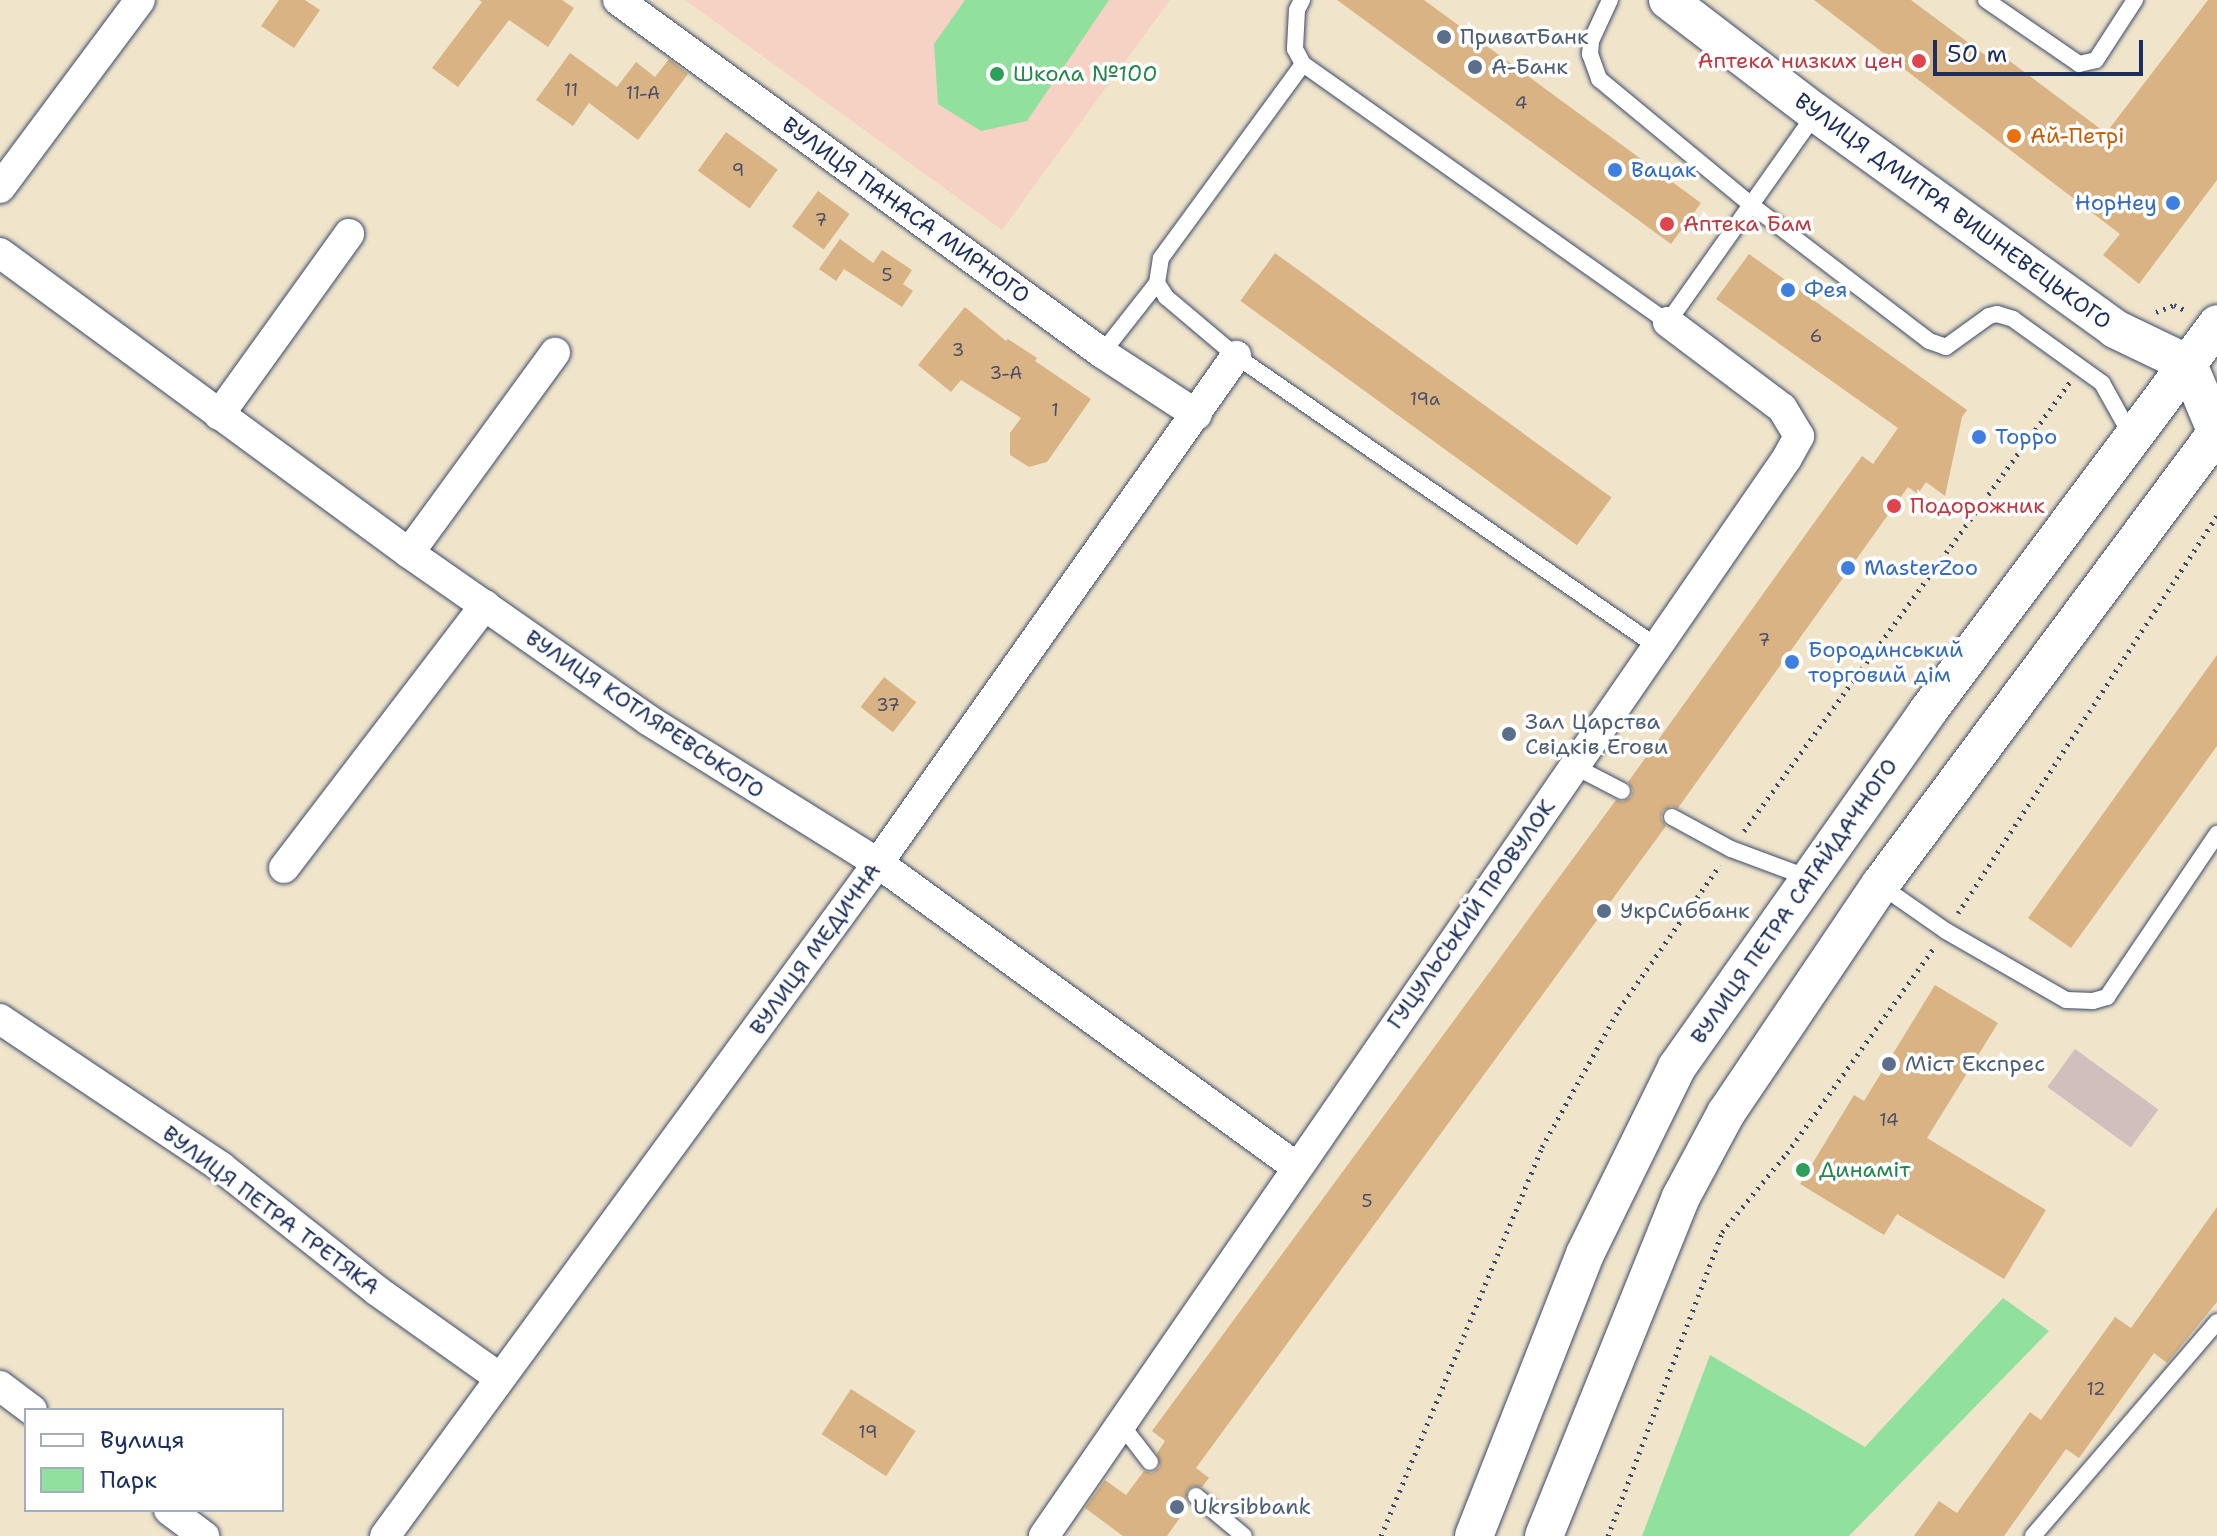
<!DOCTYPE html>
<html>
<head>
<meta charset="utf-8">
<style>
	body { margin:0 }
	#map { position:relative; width:2217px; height:1536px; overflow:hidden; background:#f0e5ca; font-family:"Shantell Sans",sans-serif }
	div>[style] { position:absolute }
	.built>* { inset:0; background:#f6d2c4 }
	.industrial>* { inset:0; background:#d1bfbe; transform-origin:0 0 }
	.green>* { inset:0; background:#91e09e }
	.building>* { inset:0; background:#d9b384; transform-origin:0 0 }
	.path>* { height:5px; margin-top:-2.5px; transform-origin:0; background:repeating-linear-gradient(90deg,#3b4a6e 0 2px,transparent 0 8px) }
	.roads { filter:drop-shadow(0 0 2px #3b4a6e) drop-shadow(0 0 2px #3b4a6e) }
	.service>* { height:16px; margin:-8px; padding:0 8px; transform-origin:8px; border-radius:8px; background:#fff }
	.minor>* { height:30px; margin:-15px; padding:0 15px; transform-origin:15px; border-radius:15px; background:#fff }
	.tertiary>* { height:38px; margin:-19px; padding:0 19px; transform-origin:19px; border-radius:19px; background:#fff }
	.dots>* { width:22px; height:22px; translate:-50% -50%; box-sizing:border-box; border:4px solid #fff; border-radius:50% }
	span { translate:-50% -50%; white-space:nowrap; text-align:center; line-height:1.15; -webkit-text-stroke:7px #fff; paint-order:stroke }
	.number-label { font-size:18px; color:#4a5068 }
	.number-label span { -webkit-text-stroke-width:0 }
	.service-label { font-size:22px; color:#4e5e75 }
	.left { translate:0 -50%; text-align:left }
	.health-label { font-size:22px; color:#be3a42 }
	.right { translate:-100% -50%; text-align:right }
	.leisure-label { font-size:22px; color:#27864d }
	.food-label { font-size:22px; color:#c56008 }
	.shop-label { font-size:22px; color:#366cbe }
	.street-label { font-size:22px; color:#1b2f5e }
	.legend { position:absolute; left:24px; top:1408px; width:260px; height:104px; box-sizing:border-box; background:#fff; border:2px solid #a4acbf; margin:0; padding:10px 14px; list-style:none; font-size:24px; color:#1b2f5e }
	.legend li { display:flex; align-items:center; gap:16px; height:40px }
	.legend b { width:40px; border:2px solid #a4acbf }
	.scale { position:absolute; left:1933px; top:40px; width:210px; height:36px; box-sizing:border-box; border:4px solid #1b2f5e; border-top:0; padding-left:10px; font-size:24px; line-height:28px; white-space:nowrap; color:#1b2f5e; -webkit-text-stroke:6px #fff; paint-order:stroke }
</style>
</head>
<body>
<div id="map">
	<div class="built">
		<i style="clip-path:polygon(685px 0,1170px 0,1002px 230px)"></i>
	</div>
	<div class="industrial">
		<i style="left:2075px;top:1049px;width:103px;height:47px;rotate:36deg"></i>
	</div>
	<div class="green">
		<i style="clip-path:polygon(965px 0,1109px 0,1027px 121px,981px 131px,938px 104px,934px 44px)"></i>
		<i style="clip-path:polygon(2003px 1298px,2049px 1331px,1849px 1536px,1642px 1536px,1710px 1355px,1865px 1447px)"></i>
	</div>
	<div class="building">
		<i style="clip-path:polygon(279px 0,305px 0,320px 10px,294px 48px,261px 26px)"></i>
		<i style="clip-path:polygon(479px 0,562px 0,574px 8px,548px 47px,509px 20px,458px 87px,432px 68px,482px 2px)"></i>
		<i style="clip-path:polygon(1337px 0,1424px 0,1701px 203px,1671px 244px)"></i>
		<i style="clip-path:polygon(1814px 0,1911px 0,1985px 55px,1991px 47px,2106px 133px,2208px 0,2217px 0,2217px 180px,2139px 284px,2103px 255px,2120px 234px)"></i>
		<i style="clip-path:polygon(570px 53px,617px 87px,636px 62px,655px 77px,669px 59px,688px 74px,638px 140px,589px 103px,573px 126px,536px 100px)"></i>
		<i style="left:726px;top:132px;width:64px;height:48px;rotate:36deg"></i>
		<i style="left:818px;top:191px;width:39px;height:44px;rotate:36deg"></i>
		<i style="clip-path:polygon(840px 239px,873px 263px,882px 250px,912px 270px,903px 284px,913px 291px,902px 307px,844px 269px,836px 281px,819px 269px)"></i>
		<i style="left:1275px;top:253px;width:416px;height:59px;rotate:36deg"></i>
		<i style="clip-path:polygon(1749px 254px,1967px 410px,1962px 417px,1945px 496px,1926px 482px,1918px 494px,1908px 487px,1678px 808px,1671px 806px,1663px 811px,1661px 818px,1666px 826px,1196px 1468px,1209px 1478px,1202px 1487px,1193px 1486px,1187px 1490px,1186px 1499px,1189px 1505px,1167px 1536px,1123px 1536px,1085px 1508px,1105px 1480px,1126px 1495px,1144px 1471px,1152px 1473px,1160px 1467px,1157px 1453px,1165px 1441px,1152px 1431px,1616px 800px,1623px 802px,1631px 797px,1633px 790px,1628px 782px,1862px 456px,1873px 464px,1898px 428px,1716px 299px)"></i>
		<i style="clip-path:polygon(965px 307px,1006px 341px,1008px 339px,1037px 358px,1035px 361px,1091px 399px,1047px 462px,1029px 467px,1010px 455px,1010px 433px,1021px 418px,961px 380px,951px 392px,918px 365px)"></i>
		<i style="clip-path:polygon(2217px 655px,2217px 746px,2071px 948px,2028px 918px)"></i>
		<i style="left:884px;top:677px;width:41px;height:38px;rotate:38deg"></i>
		<i style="clip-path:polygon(1935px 985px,1998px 1023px,1927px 1138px,2046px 1210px,2004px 1279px,1897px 1214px,1884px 1235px,1800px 1184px,1854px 1095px,1864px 1101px)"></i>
		<i style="clip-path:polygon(2217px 1207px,2217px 1302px,2167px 1363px,2154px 1353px,2079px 1458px,2066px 1449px,2004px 1536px,1914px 1536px,1939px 1501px,1957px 1513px,2030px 1412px,2041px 1420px,2115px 1317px,2131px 1328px)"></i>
		<i style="left:851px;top:1389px;width:77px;height:54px;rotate:33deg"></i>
	</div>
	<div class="path">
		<i style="left:2156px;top:312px;width:19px;rotate:-21deg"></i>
		<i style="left:2174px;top:305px;width:14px;rotate:25deg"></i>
		<i style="left:1744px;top:831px;width:555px;rotate:-54.02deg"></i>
		<i style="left:1958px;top:913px;width:474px;rotate:-56.9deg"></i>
		<i style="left:1381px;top:1536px;width:421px;rotate:-67.5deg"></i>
		<i style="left:1542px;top:1147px;width:158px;rotate:-60.8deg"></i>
		<i style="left:1619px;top:1009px;width:176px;rotate:-55deg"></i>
		<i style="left:1608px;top:1536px;width:325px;rotate:-69.4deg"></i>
		<i style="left:1722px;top:1232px;width:102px;rotate:-50.6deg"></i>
		<i style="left:1787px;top:1153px;width:252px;rotate:-54.4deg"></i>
	</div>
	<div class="roads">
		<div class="service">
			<i style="left:1302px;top:0;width:11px;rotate:117deg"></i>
			<i style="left:1297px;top:10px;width:39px;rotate:93deg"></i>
			<i style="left:1295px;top:49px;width:17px;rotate:62deg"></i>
			<i style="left:1303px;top:64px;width:447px;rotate:35.3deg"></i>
			<i style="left:1668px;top:322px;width:256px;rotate:-54.7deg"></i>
			<i style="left:1610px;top:0;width:45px;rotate:114.9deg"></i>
			<i style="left:1591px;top:41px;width:13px;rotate:94deg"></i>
			<i style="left:1590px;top:54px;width:27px;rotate:70deg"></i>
			<i style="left:1599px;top:79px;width:196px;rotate:39.6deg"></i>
			<i style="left:1750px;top:204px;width:225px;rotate:37.4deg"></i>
			<i style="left:1929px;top:341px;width:18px;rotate:19deg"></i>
			<i style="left:1946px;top:347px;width:53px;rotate:-35.8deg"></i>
			<i style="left:1989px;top:316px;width:8px;rotate:-14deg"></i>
			<i style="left:1997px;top:314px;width:17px;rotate:17deg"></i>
			<i style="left:2013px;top:319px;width:110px;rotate:35.7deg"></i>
			<i style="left:2102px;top:383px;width:62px;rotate:60.9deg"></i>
			<i style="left:1986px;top:0;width:113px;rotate:34.5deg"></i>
			<i style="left:2079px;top:64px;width:17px;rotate:-13deg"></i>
			<i style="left:2096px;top:60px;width:72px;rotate:-57deg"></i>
			<i style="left:1157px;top:283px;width:17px;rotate:57deg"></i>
			<i style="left:1166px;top:297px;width:92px;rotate:40.1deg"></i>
			<i style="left:1236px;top:356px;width:510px;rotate:34.62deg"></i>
			<i style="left:1102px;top:353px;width:89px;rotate:-51.8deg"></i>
			<i style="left:1157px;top:283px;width:25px;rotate:-81deg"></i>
			<i style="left:1161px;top:258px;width:240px;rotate:-53.8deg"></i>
			<i style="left:1574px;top:766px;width:54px;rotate:27.5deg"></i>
			<i style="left:1672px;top:817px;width:67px;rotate:28.5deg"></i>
			<i style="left:1731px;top:849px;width:83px;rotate:20.4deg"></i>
			<i style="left:1880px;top:885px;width:80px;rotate:34.9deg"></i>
			<i style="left:1946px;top:931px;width:138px;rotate:29.9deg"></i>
			<i style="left:2066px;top:1000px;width:27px;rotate:2deg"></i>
			<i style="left:2093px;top:1001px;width:15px;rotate:-16deg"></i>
			<i style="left:2107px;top:997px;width:197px;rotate:-56deg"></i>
			<i style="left:1120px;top:1423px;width:49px;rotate:52.4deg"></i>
			<i style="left:1196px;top:1496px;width:62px;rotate:39.8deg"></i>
			<i style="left:2033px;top:1536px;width:282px;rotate:-49.3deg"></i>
		</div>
		<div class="minor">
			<i style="left:618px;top:0;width:599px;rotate:36.1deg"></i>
			<i style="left:1102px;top:353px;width:113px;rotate:33.1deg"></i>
			<i style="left:0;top:188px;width:234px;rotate:-53.3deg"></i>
			<i style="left:0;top:253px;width:507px;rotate:36.26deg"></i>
			<i style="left:409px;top:553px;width:292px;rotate:34.9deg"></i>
			<i style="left:648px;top:720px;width:271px;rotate:31.9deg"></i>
			<i style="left:878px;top:863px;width:515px;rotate:36deg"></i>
			<i style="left:219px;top:415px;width:223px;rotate:-54.3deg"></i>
			<i style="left:409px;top:553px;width:248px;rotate:-53.9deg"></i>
			<i style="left:284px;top:868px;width:331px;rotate:-52.6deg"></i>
			<i style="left:0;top:1019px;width:266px;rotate:33.8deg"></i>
			<i style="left:221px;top:1167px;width:198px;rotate:38.4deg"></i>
			<i style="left:376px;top:1290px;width:152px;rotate:35.4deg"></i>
			<i style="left:0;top:1386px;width:40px;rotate:37deg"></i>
			<i style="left:169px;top:1510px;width:44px;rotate:36.6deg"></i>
			<i style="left:385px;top:1536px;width:834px;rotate:-53.78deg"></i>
			<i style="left:878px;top:863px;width:621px;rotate:-54.77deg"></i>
			<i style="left:1044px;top:1536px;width:1309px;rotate:-55.42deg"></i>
			<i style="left:1787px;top:458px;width:25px;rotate:-61deg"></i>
			<i style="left:1799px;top:436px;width:33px;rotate:-121deg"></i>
			<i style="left:1782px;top:408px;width:143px;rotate:-143deg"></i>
		</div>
		<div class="tertiary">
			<i style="left:1668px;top:0;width:186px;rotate:37.4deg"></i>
			<i style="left:1816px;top:113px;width:369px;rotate:35.8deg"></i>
			<i style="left:2115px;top:329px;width:81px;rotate:25.6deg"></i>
			<i style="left:2188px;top:364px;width:75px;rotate:67.2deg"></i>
			<i style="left:1474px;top:1536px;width:303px;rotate:-68.5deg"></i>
			<i style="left:1585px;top:1254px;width:208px;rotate:-63.8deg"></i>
			<i style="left:1677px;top:1067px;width:436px;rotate:-54.8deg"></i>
			<i style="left:1928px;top:711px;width:483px;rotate:-53.2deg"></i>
			<i style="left:1544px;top:1536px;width:366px;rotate:-68deg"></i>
			<i style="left:1681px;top:1197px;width:95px;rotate:-61.8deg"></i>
			<i style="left:1726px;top:1113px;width:275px;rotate:-56deg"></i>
			<i style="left:1880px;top:885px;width:565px;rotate:-53.35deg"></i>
		</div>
	</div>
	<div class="dots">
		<i style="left:1444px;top:37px;background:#5c6f8a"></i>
		<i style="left:1919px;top:61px;background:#e0444e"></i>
		<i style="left:1475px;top:67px;background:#5c6f8a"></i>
		<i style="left:997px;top:74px;background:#2e9e5b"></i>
		<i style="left:2014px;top:136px;background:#e8710a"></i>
		<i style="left:1615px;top:170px;background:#3f7fe0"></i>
		<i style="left:2173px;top:203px;background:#3f7fe0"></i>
		<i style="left:1667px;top:224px;background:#e0444e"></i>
		<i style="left:1788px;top:290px;background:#3f7fe0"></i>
		<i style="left:1979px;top:437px;background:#3f7fe0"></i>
		<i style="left:1894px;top:506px;background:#e0444e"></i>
		<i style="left:1848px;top:568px;background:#3f7fe0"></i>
		<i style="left:1792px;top:662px;background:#3f7fe0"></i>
		<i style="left:1509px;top:734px;background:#5c6f8a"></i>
		<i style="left:1604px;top:911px;background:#5c6f8a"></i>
		<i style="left:1889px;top:1064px;background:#5c6f8a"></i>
		<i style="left:1803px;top:1170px;background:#2e9e5b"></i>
		<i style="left:1177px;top:1507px;background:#5c6f8a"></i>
	</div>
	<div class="number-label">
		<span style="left:571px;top:90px">11</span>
		<span style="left:643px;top:93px">11-А</span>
		<span style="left:1521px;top:103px">4</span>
		<span style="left:738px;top:170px">9</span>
		<span style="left:821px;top:220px">7</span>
		<span style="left:887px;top:275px">5</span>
		<span style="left:1816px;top:336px">6</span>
		<span style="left:958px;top:350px">3</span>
		<span style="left:1006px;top:373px">3-А</span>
		<span style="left:1425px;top:399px">19а</span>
		<span style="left:1055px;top:410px">1</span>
		<span style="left:1764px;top:640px">7</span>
		<span style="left:888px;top:705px">37</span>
		<span style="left:1889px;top:1120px">14</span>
		<span style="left:1367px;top:1201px">5</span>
		<span style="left:2096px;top:1389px">12</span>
		<span style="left:868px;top:1432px">19</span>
	</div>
	<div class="service-label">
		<span class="left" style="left:1460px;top:37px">ПриватБанк</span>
		<span class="left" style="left:1491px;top:67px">А-Банк</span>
		<span class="left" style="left:1525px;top:734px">Зал Царства<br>Свiдкiв Егови</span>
		<span class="left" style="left:1620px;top:911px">УкрСиббанк</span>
		<span class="left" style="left:1905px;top:1064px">Міст Експрес</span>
		<span class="left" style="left:1193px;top:1507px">Ukrsibbank</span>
	</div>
	<div class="health-label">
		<span class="right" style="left:1903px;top:61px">Аптека низких цен</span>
		<span class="left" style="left:1683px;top:224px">Аптека Бам</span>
		<span class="left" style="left:1910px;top:506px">Подорожник</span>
	</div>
	<div class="leisure-label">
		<span class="left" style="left:1013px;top:74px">Школа №100</span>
		<span class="left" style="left:1819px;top:1170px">Динаміт</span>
	</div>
	<div class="food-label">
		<span class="left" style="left:2030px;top:136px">Ай-Петрі</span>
	</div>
	<div class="shop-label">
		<span class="left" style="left:1631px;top:170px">Вацак</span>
		<span class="right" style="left:2157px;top:203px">HopHey</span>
		<span class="left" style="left:1804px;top:290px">Фея</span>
		<span class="left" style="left:1995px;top:437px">Торро</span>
		<span class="left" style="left:1864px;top:568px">MasterZoo</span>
		<span class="left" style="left:1808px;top:662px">Бородинський<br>торговий дім</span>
	</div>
	<div class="street-label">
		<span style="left:906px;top:210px;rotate:36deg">ВУЛИЦЯ ПАНАСА МИРНОГО</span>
		<span style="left:1953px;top:211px;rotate:36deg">ВУЛИЦЯ ДМИТРА ВИШНЕВЕЦЬКОГО</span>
		<span style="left:645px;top:714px;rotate:34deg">ВУЛИЦЯ КОТЛЯРЕВСЬКОГО</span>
		<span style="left:1794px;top:901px;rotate:-55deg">ВУЛИЦЯ ПЕТРА САГАЙДАЧНОГО</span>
		<span style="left:1471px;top:914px;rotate:-55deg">ГУЦУЛЬСЬКИЙ ПРОВУЛОК</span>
		<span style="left:815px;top:949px;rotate:-54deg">ВУЛИЦЯ МЕДИЧНА</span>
		<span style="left:271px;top:1210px;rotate:37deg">ВУЛИЦЯ ПЕТРА ТРЕТЯКА</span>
	</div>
	<ul class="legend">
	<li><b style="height:10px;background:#fff"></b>Вулиця</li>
	<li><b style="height:22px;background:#91e09e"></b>Парк</li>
	</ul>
	<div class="scale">50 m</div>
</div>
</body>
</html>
